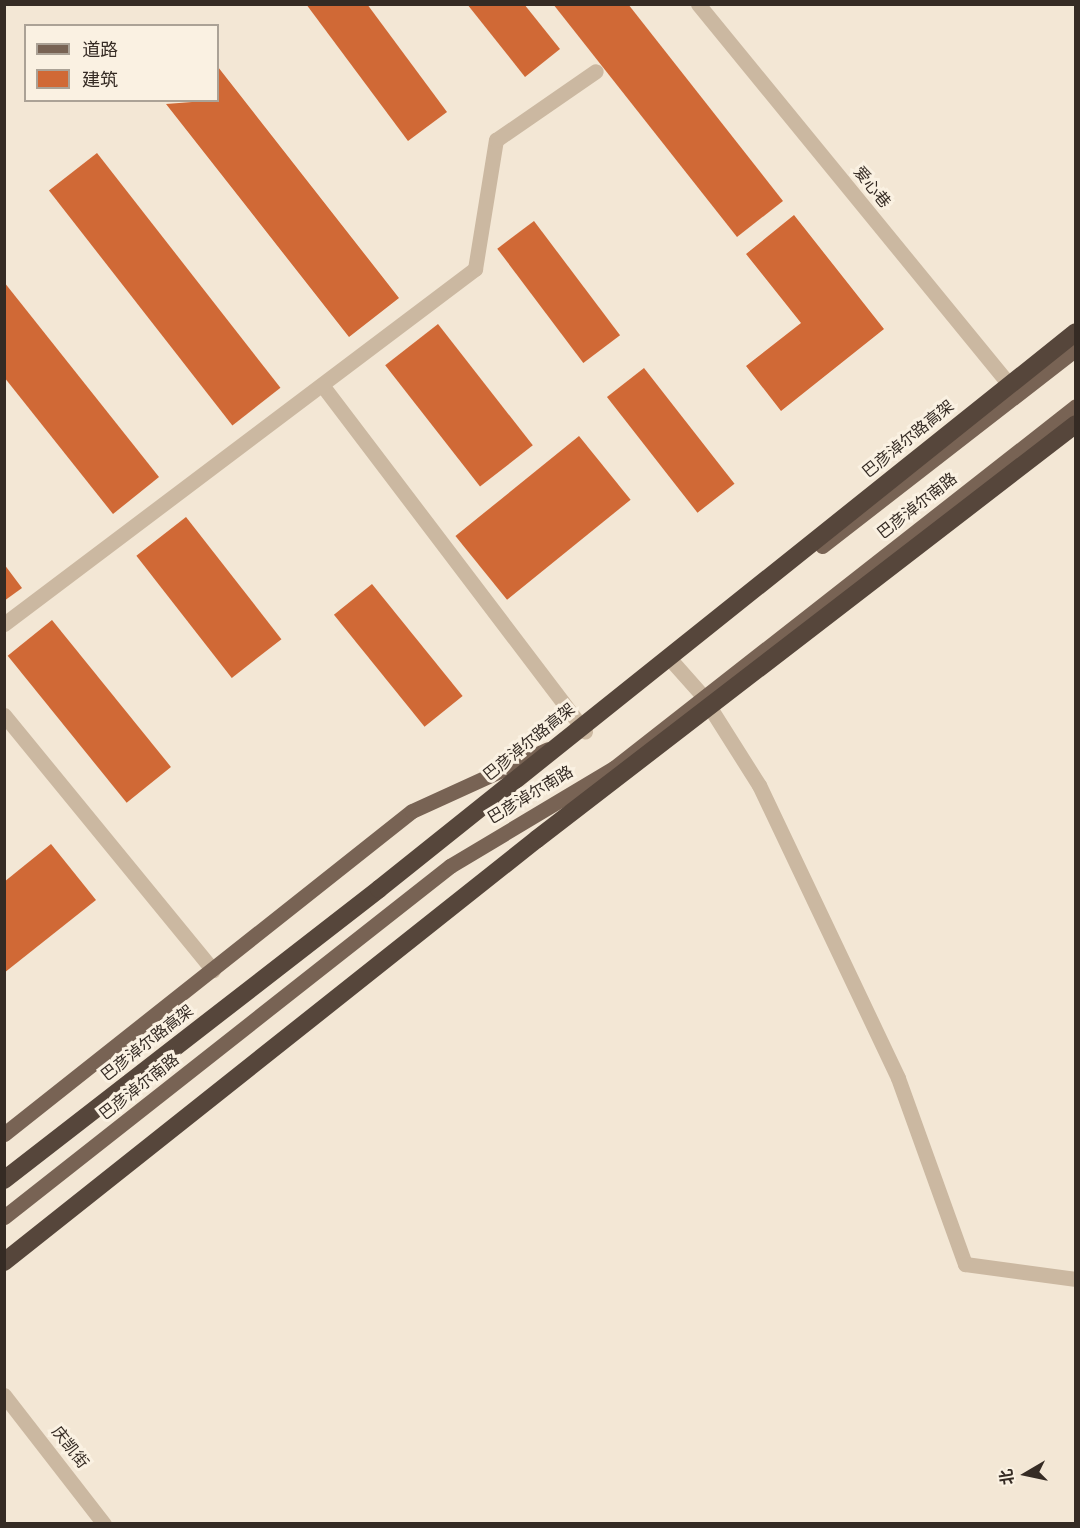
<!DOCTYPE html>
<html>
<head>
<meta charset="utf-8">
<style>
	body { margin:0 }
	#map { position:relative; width:1080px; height:1528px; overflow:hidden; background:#f3e7d5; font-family:Overpass,"Noto Sans SC",sans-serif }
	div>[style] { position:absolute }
	.building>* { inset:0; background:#d06936; transform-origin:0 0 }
	.minor>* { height:15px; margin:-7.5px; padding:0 7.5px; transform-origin:7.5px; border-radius:7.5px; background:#cbb8a1 }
	.major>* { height:15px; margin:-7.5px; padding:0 7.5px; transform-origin:7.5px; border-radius:7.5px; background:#786354 }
	.highway-bridge>* { height:18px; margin:-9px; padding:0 9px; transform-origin:9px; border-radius:9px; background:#56463b }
	span { translate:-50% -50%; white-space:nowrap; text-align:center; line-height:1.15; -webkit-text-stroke:6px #faf1e2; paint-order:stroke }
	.street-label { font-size:16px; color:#352b24 }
	.frame { position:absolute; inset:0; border:6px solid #352b24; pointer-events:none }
	.legend { position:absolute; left:24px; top:24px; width:195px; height:78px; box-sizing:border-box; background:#faf1e2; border:2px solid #aba296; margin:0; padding:8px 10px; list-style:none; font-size:18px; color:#352b24 }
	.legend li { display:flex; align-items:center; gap:12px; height:30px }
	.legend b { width:30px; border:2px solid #aba296 }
	.north { position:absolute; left:996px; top:1444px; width:60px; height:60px; -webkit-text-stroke:4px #faf1e2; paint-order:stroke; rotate:261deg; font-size:16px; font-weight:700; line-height:24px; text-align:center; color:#352b24 }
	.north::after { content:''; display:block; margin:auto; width:21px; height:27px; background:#352b24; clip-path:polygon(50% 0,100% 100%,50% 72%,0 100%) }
</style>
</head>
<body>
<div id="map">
	<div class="building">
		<i style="clip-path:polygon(306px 4px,367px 4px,447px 112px,408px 141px)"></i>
		<i style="clip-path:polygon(467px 4px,524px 4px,560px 49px,525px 77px)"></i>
		<i style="clip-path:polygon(553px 4px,628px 4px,783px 201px,737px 237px)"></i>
		<i style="clip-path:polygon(218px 67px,399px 298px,349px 337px,166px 104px,218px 100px)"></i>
		<i style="left:97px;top:153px;width:298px;height:61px;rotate:52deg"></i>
		<i style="clip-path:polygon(794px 215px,884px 329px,781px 411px,746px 366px,801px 323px,746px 254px)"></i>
		<i style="left:534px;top:221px;width:143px;height:46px;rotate:53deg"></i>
		<i style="clip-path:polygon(4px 282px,159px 477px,113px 514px,4px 377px)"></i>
		<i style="left:438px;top:324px;width:154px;height:67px;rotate:52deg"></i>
		<i style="left:644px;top:368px;width:147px;height:47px;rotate:52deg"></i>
		<i style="left:579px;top:436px;width:82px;height:159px;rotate:51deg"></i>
		<i style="left:186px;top:517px;width:155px;height:63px;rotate:52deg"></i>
		<i style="clip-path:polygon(4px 564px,22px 588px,4px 601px)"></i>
		<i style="left:372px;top:584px;width:144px;height:49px;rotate:51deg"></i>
		<i style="left:52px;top:620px;width:189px;height:57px;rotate:51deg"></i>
		<i style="clip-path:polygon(51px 844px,96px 900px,4px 973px,4px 882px)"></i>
	</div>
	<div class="minor">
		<i style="left:698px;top:4px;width:504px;rotate:50.72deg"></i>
		<i style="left:322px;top:385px;width:435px;rotate:52.8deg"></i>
		<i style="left:4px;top:624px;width:590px;rotate:-37.01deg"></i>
		<i style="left:475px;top:269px;width:131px;rotate:-80.8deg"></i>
		<i style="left:496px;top:140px;width:121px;rotate:-34.6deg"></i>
		<i style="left:670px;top:659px;width:48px;rotate:48.4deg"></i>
		<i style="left:702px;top:695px;width:107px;rotate:57.7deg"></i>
		<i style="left:759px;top:785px;width:324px;rotate:64.6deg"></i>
		<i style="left:898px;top:1078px;width:198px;rotate:70.2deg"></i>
		<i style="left:965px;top:1264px;width:112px;rotate:7.7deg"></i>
		<i style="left:4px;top:715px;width:330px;rotate:50.7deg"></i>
		<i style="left:4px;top:1395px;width:163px;rotate:52.2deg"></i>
	</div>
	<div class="major">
		<i style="left:822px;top:546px;width:321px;rotate:-37.8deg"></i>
		<i style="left:4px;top:1134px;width:520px;rotate:-38.37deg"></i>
		<i style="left:412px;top:811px;width:149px;rotate:-24.5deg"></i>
		<i style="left:4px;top:1217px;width:568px;rotate:-38.2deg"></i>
		<i style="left:450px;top:866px;width:191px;rotate:-30.9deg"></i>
		<i style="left:614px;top:768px;width:587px;rotate:-38.08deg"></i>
	</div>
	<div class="highway-bridge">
		<i style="left:4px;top:1180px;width:475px;rotate:-37.8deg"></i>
		<i style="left:379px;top:889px;width:892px;rotate:-38.63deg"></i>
		<i style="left:4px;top:1262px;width:680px;rotate:-38.44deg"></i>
		<i style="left:537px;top:839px;width:680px;rotate:-37.59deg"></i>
	</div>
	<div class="street-label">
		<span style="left:871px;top:188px;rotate:51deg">爱心巷</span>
		<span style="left:909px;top:440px;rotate:-39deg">巴彦淖尔路高架</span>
		<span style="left:918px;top:507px;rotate:-38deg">巴彦淖尔南路</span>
		<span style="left:530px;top:743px;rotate:-39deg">巴彦淖尔路高架</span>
		<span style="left:531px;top:796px;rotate:-31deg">巴彦淖尔南路</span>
		<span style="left:148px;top:1044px;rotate:-38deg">巴彦淖尔路高架</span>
		<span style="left:140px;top:1088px;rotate:-38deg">巴彦淖尔南路</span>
		<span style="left:69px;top:1448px;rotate:52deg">庆凯街</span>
	</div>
	<div class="frame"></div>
	<ul class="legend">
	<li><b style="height:8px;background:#786354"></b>道路</li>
	<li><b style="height:16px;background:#d06936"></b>建筑</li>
	</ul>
	<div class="north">北</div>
</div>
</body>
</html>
